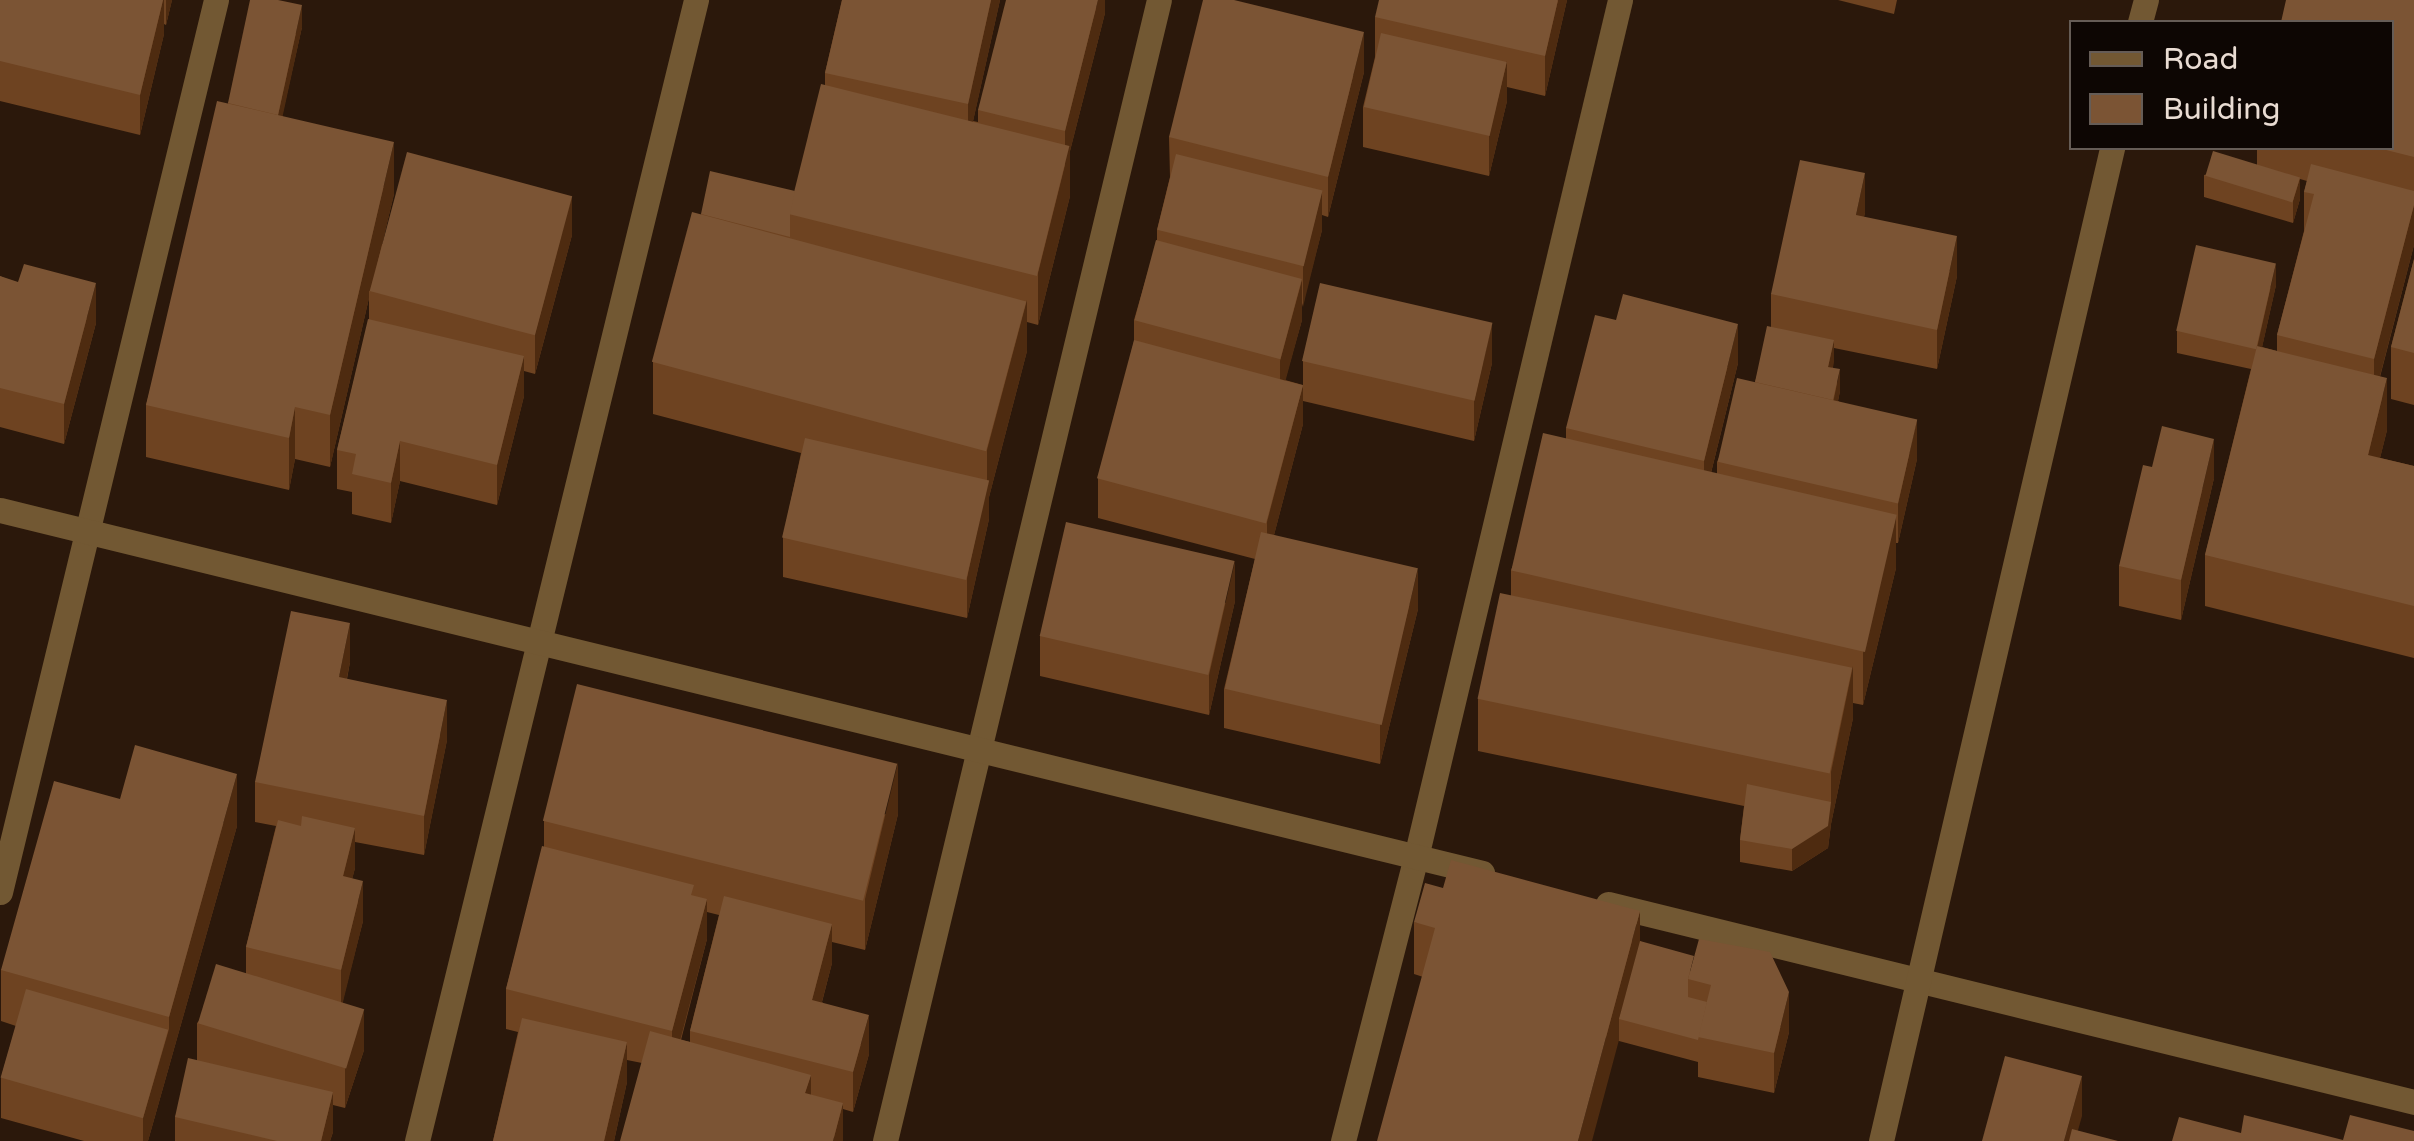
<!DOCTYPE html>
<html>
<head>
<meta charset="utf-8">
<style>
	body { margin:0 }
	#map { position:relative; width:2414px; height:1141px; overflow:hidden; background:#2b180b; font-family:"Varela Round",sans-serif }
	div>[style] { position:absolute }
	.service>* { height:25px; margin:-12.5px; padding:0 12.5px; transform-origin:12.5px; border-radius:12.5px; background:#725833 }
	.minor>* { height:25px; margin:-12.5px; padding:0 12.5px; transform-origin:12.5px; border-radius:12.5px; background:#725833 }
	.tertiary>* { height:25px; margin:-12.5px; padding:0 12.5px; transform-origin:12.5px; border-radius:12.5px; background:#725833 }
	.wall>* { inset:0; background:#6e4321 }
	.shaded-wall>* { inset:0; background:#4e2b10 }
	.building>* { inset:0; background:#7b5434; transform-origin:0 0 }
	span { translate:-50% -50%; white-space:nowrap; text-align:center; line-height:1.15; -webkit-text-stroke:8px #0d0603; paint-order:stroke }
	.legend { position:absolute; left:2069px; top:20px; width:325px; height:130px; box-sizing:border-box; background:#0d0603; border:2px solid #655c56; margin:0; padding:12px 18px; list-style:none; font-size:30px; color:#e9dcd3 }
	.legend li { display:flex; align-items:center; gap:20px; height:50px }
	.legend b { width:50px; border:2px solid #655c56 }
</style>
</head>
<body>
<div id="map">
	<div class="service">
		<i style="left:0;top:892px;width:918px;rotate:-76.39deg"></i>
		<i style="left:885px;top:1141px;width:1173px;rotate:-76.5deg"></i>
		<i style="left:1343px;top:1141px;width:293px;rotate:-75.6deg"></i>
		<i style="left:1416px;top:857px;width:881px;rotate:-76.61deg"></i>
	</div>
	<div class="minor">
		<i style="left:417px;top:1141px;width:1175px;rotate:-76.26deg"></i>
	</div>
	<div class="tertiary">
		<i style="left:2140px;top:22px;width:23px;rotate:-75deg"></i>
		<i style="left:0;top:510px;width:1526px;rotate:13.76deg"></i>
		<i style="left:1608px;top:904px;width:830px;rotate:13.8deg"></i>
		<i style="left:1881px;top:1141px;width:1020px;rotate:-76.9deg"></i>
	</div>
	<div class="wall">
		<i style="clip-path:polygon(0 0,172px 0,166px 25px,164px 24px,164px 34px,140px 135px,0 101px)"></i>
		<i style="clip-path:polygon(842px 0,1000px 0,973px 121px,978px 122px,978px 110px,1105px 0,1105px 13px,1070px 151px,1070px 196px,1038px 325px,1027px 322px,1027px 351px,989px 497px,989px 519px,967px 618px,783px 577px,783px 538px,801px 453px,653px 414px,653px 362px,701px 214px,795px 191px,825px 85px,825px 73px)"></i>
		<i style="clip-path:polygon(1567px 0,1545px 96px,1507px 87px,1507px 101px,1489px 176px,1363px 147px,1363px 107px,1375px 57px,1375px 17px)"></i>
		<i style="clip-path:polygon(1838px 0,1897px 0,1894px 14px)"></i>
		<i style="clip-path:polygon(2414px 0,2414px 245px,2380px 377px,2387px 430px,2380px 458px,2414px 466px,2414px 658px,2205px 606px,2205px 555px,2251px 369px,2177px 353px,2177px 331px,2276px 285px,2262px 347px,2277px 351px,2277px 335px,2304px 231px,2304px 192px,2307px 181px,2300px 179px,2300px 199px,2293px 223px,2204px 197px,2204px 175px,2257px 165px,2257px 148px,2392px 148px)"></i>
		<i style="clip-path:polygon(302px 27px,282px 116px,394px 194px,382px 244px,572px 235px,535px 374px,524px 371px,524px 396px,497px 505px,400px 481px,391px 523px,352px 514px,352px 492px,337px 489px,337px 450px,369px 319px,369px 298px,330px 467px,295px 459px,289px 490px,146px 457px,146px 405px,228px 103px)"></i>
		<i style="clip-path:polygon(1364px 72px,1328px 217px,1322px 215px,1322px 230px,1302px 307px,1302px 320px,1285px 380px,1303px 385px,1303px 361px,1492px 363px,1474px 441px,1303px 401px,1303px 424px,1274px 535px,1418px 609px,1380px 764px,1224px 728px,1224px 689px,1255px 559px,1098px 518px,1098px 478px,1134px 342px,1134px 320px,1157px 240px,1157px 230px,1170px 177px,1169px 137px)"></i>
		<i style="clip-path:polygon(1865px 212px,1864px 217px,1957px 276px,1937px 369px,1834px 348px,1833px 368px,1840px 391px,1838px 401px,1917px 459px,1898px 543px,1896px 543px,1896px 568px,1863px 705px,1853px 703px,1853px 718px,1831px 824px,1828px 848px,1792px 871px,1740px 862px,1740px 840px,1744px 806px,1478px 751px,1478px 699px,1511px 595px,1511px 570px,1566px 439px,1566px 428px,1738px 363px,1711px 473px,1717px 474px,1717px 462px,1755px 382px,1771px 327px,1771px 294px)"></i>
		<i style="clip-path:polygon(2414px 259px,2414px 405px,2391px 399px,2391px 347px)"></i>
		<i style="clip-path:polygon(0 276px,96px 323px,64px 444px,0 427px)"></i>
		<i style="clip-path:polygon(2214px 478px,2181px 620px,2119px 606px,2119px 566px)"></i>
		<i style="clip-path:polygon(1235px 601px,1209px 715px,1040px 676px,1040px 636px)"></i>
		<i style="clip-path:polygon(350px 662px,347px 679px,447px 740px,424px 855px,355px 842px,355px 868px,352px 879px,363px 921px,342px 1003px,364px 1050px,345px 1108px,333px 1105px,333px 1132px,330px 1141px,175px 1141px,175px 1117px,197px 1060px,197px 1023px,246px 973px,246px 947px,276px 826px,255px 822px,255px 782px)"></i>
		<i style="clip-path:polygon(120px 799px,237px 826px,148px 1141px,84px 1141px,1px 1118px,1px 1078px,16px 1026px,1px 1021px,1px 970px)"></i>
		<i style="clip-path:polygon(evenodd,898px 814px,865px 950px,832px 942px,832px 963px,822px 1002px,869px 1054px,853px 1112px,843px 1109px,843px 1141px,642px 1063px,627px 1060px,627px 1082px,614px 1141px,493px 1141px,518px 1032px,506px 1029px,506px 989px,544px 847px,544px 821px,898px 814px,707px 912px,719px 915px,690px 1031px,690px 1042px,681px 1040px,707px 939px,707px 912px)"></i>
		<i style="clip-path:polygon(1414px 922px,1640px 941px,1789px 1032px,1774px 1093px,1698px 1077px,1698px 1062px,1619px 1041px,1414px 974px)"></i>
	</div>
	<div class="shaded-wall">
		<i style="clip-path:polygon(163px 0,164px 0,164px 34px,140px 135px,140px 95px)"></i>
		<i style="clip-path:polygon(166px 0,172px 0,166px 25px)"></i>
		<i style="clip-path:polygon(991px 0,1000px 0,968px 144px,968px 104px)"></i>
		<i style="clip-path:polygon(1098px 0,1105px 0,1105px 13px,1070px 151px,1070px 196px,1038px 325px,1038px 273px,1065px 165px,1065px 131px)"></i>
		<i style="clip-path:polygon(1558px 0,1567px 0,1545px 96px,1545px 56px)"></i>
		<i style="clip-path:polygon(302px 5px,302px 27px,277px 142px,277px 120px)"></i>
		<i style="clip-path:polygon(1364px 32px,1364px 72px,1328px 217px,1328px 177px)"></i>
		<i style="clip-path:polygon(1507px 61px,1507px 101px,1489px 176px,1489px 136px)"></i>
		<i style="clip-path:polygon(394px 142px,394px 194px,371px 291px,369px 291px,369px 298px,330px 467px,330px 415px)"></i>
		<i style="clip-path:polygon(1865px 173px,1865px 212px,1856px 255px,1856px 215px)"></i>
		<i style="clip-path:polygon(2300px 178px,2300px 199px,2293px 223px,2293px 201px)"></i>
		<i style="clip-path:polygon(1322px 191px,1322px 230px,1303px 307px,1303px 267px)"></i>
		<i style="clip-path:polygon(572px 195px,572px 235px,535px 374px,535px 334px)"></i>
		<i style="clip-path:polygon(2414px 205px,2414px 245px,2374px 399px,2374px 359px)"></i>
		<i style="clip-path:polygon(1957px 236px,1957px 276px,1937px 369px,1937px 330px)"></i>
		<i style="clip-path:polygon(2276px 263px,2276px 285px,2257px 370px,2257px 348px)"></i>
		<i style="clip-path:polygon(1302px 280px,1302px 320px,1280px 401px,1280px 361px)"></i>
		<i style="clip-path:polygon(96px 283px,96px 323px,64px 444px,64px 404px)"></i>
		<i style="clip-path:polygon(1027px 300px,1027px 351px,989px 497px,989px 519px,967px 618px,967px 578px,987px 484px,987px 450px)"></i>
		<i style="clip-path:polygon(1492px 323px,1492px 363px,1474px 441px,1474px 401px)"></i>
		<i style="clip-path:polygon(1738px 324px,1738px 363px,1704px 501px,1704px 461px)"></i>
		<i style="clip-path:polygon(1834px 340px,1834px 362px,1828px 389px,1828px 367px)"></i>
		<i style="clip-path:polygon(524px 356px,524px 396px,497px 505px,497px 465px)"></i>
		<i style="clip-path:polygon(1840px 369px,1840px 391px,1833px 425px,1833px 403px)"></i>
		<i style="clip-path:polygon(2387px 378px,2387px 430px,2368px 507px,2368px 455px)"></i>
		<i style="clip-path:polygon(1303px 385px,1303px 424px,1267px 562px,1267px 522px)"></i>
		<i style="clip-path:polygon(295px 407px,295px 459px,289px 490px,289px 438px)"></i>
		<i style="clip-path:polygon(1917px 419px,1917px 459px,1898px 543px,1898px 504px)"></i>
		<i style="clip-path:polygon(2214px 439px,2214px 478px,2181px 620px,2181px 580px)"></i>
		<i style="clip-path:polygon(400px 441px,400px 481px,391px 523px,391px 483px)"></i>
		<i style="clip-path:polygon(1896px 516px,1896px 568px,1863px 705px,1863px 653px)"></i>
		<i style="clip-path:polygon(1235px 561px,1235px 601px,1209px 715px,1209px 675px)"></i>
		<i style="clip-path:polygon(1418px 569px,1418px 609px,1380px 764px,1380px 725px)"></i>
		<i style="clip-path:polygon(350px 623px,350px 662px,339px 717px,339px 677px)"></i>
		<i style="clip-path:polygon(1853px 666px,1853px 718px,1831px 824px,1831px 772px)"></i>
		<i style="clip-path:polygon(447px 700px,447px 740px,424px 855px,424px 816px)"></i>
		<i style="clip-path:polygon(898px 762px,898px 814px,865px 950px,865px 899px)"></i>
		<i style="clip-path:polygon(237px 774px,237px 826px,148px 1141px,143px 1141px,143px 1118px,169px 1029px,169px 1017px)"></i>
		<i style="clip-path:polygon(1831px 802px,1831px 824px,1828px 848px,1792px 871px,1792px 849px)"></i>
		<i style="clip-path:polygon(355px 828px,355px 868px,343px 916px,343px 876px)"></i>
		<i style="clip-path:polygon(363px 881px,363px 921px,341px 1010px,341px 970px)"></i>
		<i style="clip-path:polygon(707px 899px,707px 939px,672px 1071px,672px 1031px)"></i>
		<i style="clip-path:polygon(1640px 911px,1640px 963px,1619px 1019px,1619px 1040px,1592px 1141px,1578px 1141px)"></i>
		<i style="clip-path:polygon(832px 924px,832px 963px,812px 1040px,812px 1000px)"></i>
		<i style="clip-path:polygon(1789px 992px,1789px 1032px,1774px 1093px,1774px 1053px)"></i>
		<i style="clip-path:polygon(364px 1010px,364px 1050px,345px 1108px,345px 1069px)"></i>
		<i style="clip-path:polygon(869px 1015px,869px 1054px,853px 1112px,853px 1072px)"></i>
		<i style="clip-path:polygon(627px 1042px,627px 1082px,614px 1141px,604px 1141px)"></i>
		<i style="clip-path:polygon(811px 1075px,811px 1127px,805px 1093px)"></i>
		<i style="clip-path:polygon(2082px 1076px,2082px 1116px,2075px 1141px,2064px 1141px)"></i>
		<i style="clip-path:polygon(333px 1092px,333px 1132px,330px 1141px,321px 1141px)"></i>
		<i style="clip-path:polygon(843px 1103px,843px 1141px,833px 1141px)"></i>
	</div>
	<div class="building">
		<i style="clip-path:polygon(0 0,163px 0,140px 95px,0 61px)"></i>
		<i style="clip-path:polygon(250px 0,278px 0,302px 5px,278px 115px,228px 103px)"></i>
		<i style="clip-path:polygon(842px 0,991px 0,968px 104px,825px 73px)"></i>
		<i style="clip-path:polygon(1006px 0,1098px 0,1065px 131px,978px 110px)"></i>
		<i style="clip-path:polygon(1203px 0,1234px 0,1364px 32px,1328px 177px,1169px 137px)"></i>
		<i style="clip-path:polygon(1379px 0,1558px 0,1545px 56px,1375px 17px)"></i>
		<i style="clip-path:polygon(2286px 0,2414px 0,2414px 157px,2378px 148px,2392px 148px,2392px 22px,2281px 22px)"></i>
		<i style="left:1381px;top:33px;width:129px;height:76px;rotate:13deg"></i>
		<i style="left:821px;top:84px;width:256px;height:134px;rotate:14deg"></i>
		<i style="clip-path:polygon(217px 101px,394px 142px,330px 415px,295px 407px,289px 438px,146px 405px)"></i>
		<i style="left:2213px;top:151px;width:91px;height:26px;rotate:17deg"></i>
		<i style="left:407px;top:152px;width:171px;height:144px;rotate:15deg"></i>
		<i style="left:1176px;top:154px;width:151px;height:78px;rotate:14deg"></i>
		<i style="clip-path:polygon(1800px 160px,1865px 173px,1856px 215px,1957px 236px,1937px 330px,1771px 294px)"></i>
		<i style="clip-path:polygon(2311px 164px,2414px 191px,2414px 205px,2374px 359px,2277px 335px,2314px 194px,2304px 192px)"></i>
		<i style="clip-path:polygon(710px 171px,795px 191px,790px 214px,790px 237px,701px 214px)"></i>
		<i style="left:692px;top:212px;width:346px;height:155px;rotate:15deg"></i>
		<i style="left:1156px;top:240px;width:151px;height:83px;rotate:15deg"></i>
		<i style="left:2196px;top:245px;width:82px;height:88px;rotate:13deg"></i>
		<i style="clip-path:polygon(2414px 259px,2414px 353px,2391px 347px)"></i>
		<i style="clip-path:polygon(24px 264px,96px 283px,64px 404px,0 388px,0 276px,18px 282px)"></i>
		<i style="left:1320px;top:283px;width:177px;height:80px;rotate:13deg"></i>
		<i style="clip-path:polygon(1623px 294px,1738px 324px,1704px 461px,1566px 428px,1595px 315px,1616px 320px)"></i>
		<i style="clip-path:polygon(368px 319px,524px 356px,497px 465px,400px 441px,391px 483px,352px 474px,356px 454px,337px 450px)"></i>
		<i style="clip-path:polygon(1767px 326px,1834px 340px,1828px 367px,1840px 369px,1833px 400px,1755px 382px)"></i>
		<i style="left:1134px;top:340px;width:175px;height:143px;rotate:15deg"></i>
		<i style="clip-path:polygon(2257px 346px,2387px 378px,2368px 455px,2414px 466px,2414px 606px,2205px 555px)"></i>
		<i style="left:1737px;top:378px;width:185px;height:86px;rotate:13deg"></i>
		<i style="clip-path:polygon(2162px 426px,2214px 439px,2181px 580px,2119px 566px,2143px 465px,2152px 467px)"></i>
		<i style="left:1543px;top:433px;width:363px;height:141px;rotate:13deg"></i>
		<i style="left:805px;top:438px;width:189px;height:102px;rotate:13deg"></i>
		<i style="left:1066px;top:522px;width:173px;height:117px;rotate:13deg"></i>
		<i style="left:1261px;top:532px;width:161px;height:161px;rotate:13deg"></i>
		<i style="left:1500px;top:593px;width:360px;height:108px;rotate:12deg"></i>
		<i style="clip-path:polygon(291px 611px,350px 623px,339px 677px,447px 700px,424px 816px,255px 782px)"></i>
		<i style="left:577px;top:684px;width:330px;height:141px;rotate:14deg"></i>
		<i style="clip-path:polygon(135px 745px,237px 774px,169px 1017px,1px 970px,54px 781px,120px 799px)"></i>
		<i style="clip-path:polygon(1747px 784px,1831px 802px,1828px 826px,1792px 849px,1740px 840px)"></i>
		<i style="clip-path:polygon(302px 816px,355px 828px,343px 876px,363px 881px,341px 970px,246px 947px,278px 820px,301px 826px)"></i>
		<i style="clip-path:polygon(542px 846px,694px 885px,691px 895px,707px 899px,672px 1031px,506px 989px)"></i>
		<i style="clip-path:polygon(1451px 860px,1640px 911px,1578px 1141px,1377px 1141px,1435px 928px,1414px 922px,1425px 883px,1443px 888px)"></i>
		<i style="clip-path:polygon(724px 896px,832px 924px,812px 1000px,869px 1015px,853px 1072px,690px 1031px)"></i>
		<i style="clip-path:polygon(1699px 939px,1770px 952px,1789px 992px,1774px 1053px,1698px 1037px,1711px 985px,1688px 979px)"></i>
		<i style="clip-path:polygon(1640px 941px,1694px 956px,1688px 979px,1688px 997px,1707px 1002px,1698px 1040px,1619px 1019px)"></i>
		<i style="left:216px;top:964px;width:155px;height:62px;rotate:17deg"></i>
		<i style="left:26px;top:989px;width:148px;height:92px;rotate:16deg"></i>
		<i style="clip-path:polygon(522px 1018px,627px 1042px,604px 1141px,493px 1141px)"></i>
		<i style="clip-path:polygon(650px 1031px,811px 1075px,805px 1093px,843px 1103px,833px 1141px,620px 1141px)"></i>
		<i style="clip-path:polygon(2005px 1056px,2082px 1076px,2064px 1141px,1982px 1141px)"></i>
		<i style="clip-path:polygon(188px 1058px,333px 1092px,321px 1141px,277px 1141px,175px 1117px)"></i>
		<i style="clip-path:polygon(2244px 1115px,2343px 1140px,2350px 1115px,2414px 1131px,2414px 1141px,2172px 1141px,2179px 1117px,2241px 1133px)"></i>
		<i style="clip-path:polygon(2072px 1129px,2118px 1141px,2069px 1141px)"></i>
	</div>
	<ul class="legend">
	<li><b style="height:12px;background:#725833"></b>Road</li>
	<li><b style="height:28px;background:#7b5434"></b>Building</li>
	</ul>
</div>
</body>
</html>
